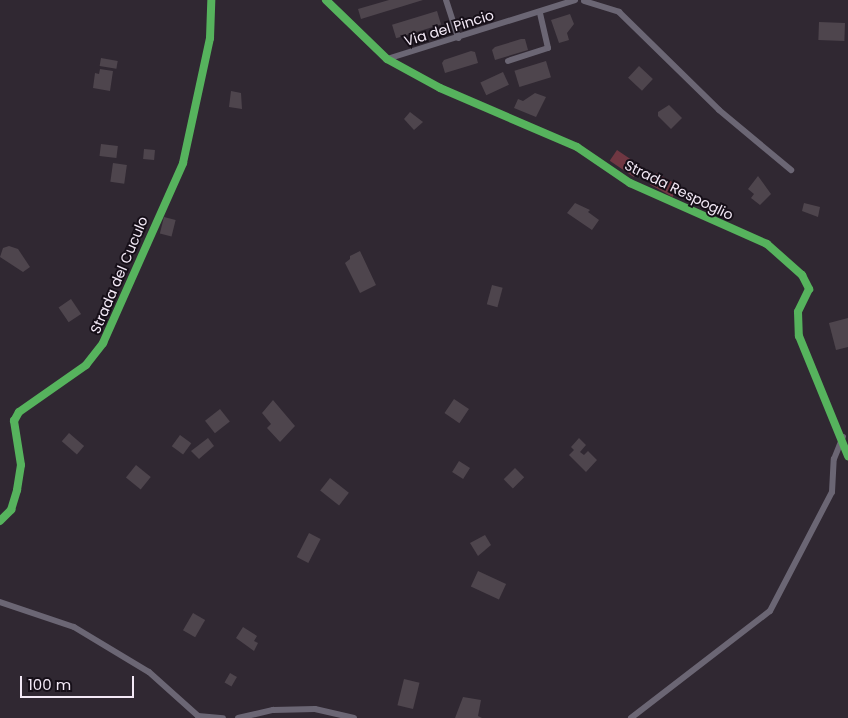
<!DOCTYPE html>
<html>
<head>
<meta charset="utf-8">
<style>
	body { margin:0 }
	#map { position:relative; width:848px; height:718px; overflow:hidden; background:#302832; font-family:Poppins,sans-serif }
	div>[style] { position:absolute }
	.green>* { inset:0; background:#703742; transform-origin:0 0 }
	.building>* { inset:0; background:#4e454d; transform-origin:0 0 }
	.street>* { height:6px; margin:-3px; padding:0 3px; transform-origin:3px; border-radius:3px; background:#6b6674 }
	.cycleway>* { height:8px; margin:-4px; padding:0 4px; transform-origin:4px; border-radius:4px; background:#56b35d }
	span { translate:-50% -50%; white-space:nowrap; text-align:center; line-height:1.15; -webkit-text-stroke:4px #160f18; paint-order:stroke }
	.street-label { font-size:14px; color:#f3e9f6 }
	.scale { position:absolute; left:20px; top:676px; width:114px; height:22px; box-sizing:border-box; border:2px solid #f3e9f6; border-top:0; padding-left:6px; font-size:15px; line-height:18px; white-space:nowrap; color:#f3e9f6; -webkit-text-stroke:4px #160f18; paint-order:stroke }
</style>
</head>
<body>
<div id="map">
	<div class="green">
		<i style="left:617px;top:150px;width:29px;height:13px;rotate:34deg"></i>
		<i style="left:656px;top:173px;width:26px;height:13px;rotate:29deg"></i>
	</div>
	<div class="building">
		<i style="clip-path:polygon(389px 0,423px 0,361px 19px,358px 9px)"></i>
		<i style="left:437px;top:11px;width:14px;height:47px;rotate:73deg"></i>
		<i style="clip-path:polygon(570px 14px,574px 24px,567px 33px,569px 40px,559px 43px,551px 20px)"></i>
		<i style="left:819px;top:22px;width:26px;height:18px;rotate:2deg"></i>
		<i style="clip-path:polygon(521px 39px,525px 39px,528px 50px,495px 60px,492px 50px,495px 47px)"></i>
		<i style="clip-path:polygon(471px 51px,475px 52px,478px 63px,445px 73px,442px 63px,444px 60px)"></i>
		<i style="left:101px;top:58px;width:17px;height:8px;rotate:10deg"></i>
		<i style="left:546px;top:61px;width:17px;height:33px;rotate:73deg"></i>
		<i style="left:639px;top:66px;width:19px;height:16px;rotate:43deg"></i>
		<i style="clip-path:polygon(100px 69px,113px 71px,110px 91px,93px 88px,95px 73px,99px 74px)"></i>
		<i style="left:503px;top:72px;width:14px;height:25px;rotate:65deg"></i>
		<i style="clip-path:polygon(231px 91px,241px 93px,242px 109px,229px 107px)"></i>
		<i style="clip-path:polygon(535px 93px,546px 97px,536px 117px,514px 108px,518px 99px,523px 101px)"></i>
		<i style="clip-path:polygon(669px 105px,682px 118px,671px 129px,658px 116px,658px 112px)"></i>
		<i style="clip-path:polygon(410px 112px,423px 122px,414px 130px,404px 119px)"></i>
		<i style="left:101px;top:144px;width:17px;height:12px;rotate:7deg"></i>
		<i style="left:144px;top:149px;width:11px;height:10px;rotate:5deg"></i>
		<i style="left:113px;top:163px;width:14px;height:19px;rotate:8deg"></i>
		<i style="clip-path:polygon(758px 176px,771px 194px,760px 205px,751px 198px,754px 194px,748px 189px)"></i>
		<i style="clip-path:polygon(575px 203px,590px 210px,588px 212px,599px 220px,592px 230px,567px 213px)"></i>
		<i style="clip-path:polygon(804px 203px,820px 207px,818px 217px,802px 211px)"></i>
		<i style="left:164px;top:217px;width:12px;height:17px;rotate:14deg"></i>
		<i style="clip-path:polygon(9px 246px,18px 249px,30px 267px,23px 272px,0 257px,3px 248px)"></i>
		<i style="clip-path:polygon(360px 251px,376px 285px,360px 293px,345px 263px,350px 259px,350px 256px)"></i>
		<i style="left:492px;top:285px;width:11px;height:20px;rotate:15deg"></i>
		<i style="left:71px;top:299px;width:18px;height:15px;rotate:56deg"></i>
		<i style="clip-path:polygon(848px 318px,848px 347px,836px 350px,829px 323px)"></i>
		<i style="left:454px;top:399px;width:18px;height:17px;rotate:34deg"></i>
		<i style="clip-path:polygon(273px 400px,295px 426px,280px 442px,267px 428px,271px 424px,262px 413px)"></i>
		<i style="left:220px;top:409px;width:16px;height:19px;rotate:52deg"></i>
		<i style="left:69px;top:433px;width:20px;height:11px;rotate:41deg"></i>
		<i style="left:180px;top:435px;width:14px;height:14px;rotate:36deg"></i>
		<i style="clip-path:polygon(208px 438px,214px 446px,199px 459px,191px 451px)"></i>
		<i style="clip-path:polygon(579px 438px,586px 445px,580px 452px,584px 455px,588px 451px,597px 460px,586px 472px,569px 455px,574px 450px,571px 447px)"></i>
		<i style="left:459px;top:461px;width:13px;height:13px;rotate:32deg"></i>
		<i style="left:136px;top:465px;width:19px;height:16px;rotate:39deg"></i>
		<i style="left:515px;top:468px;width:13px;height:16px;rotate:45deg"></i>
		<i style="left:330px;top:478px;width:24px;height:16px;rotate:38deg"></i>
		<i style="left:309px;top:533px;width:13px;height:27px;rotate:27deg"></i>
		<i style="clip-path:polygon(485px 535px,491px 545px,478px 556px,470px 543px)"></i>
		<i style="left:478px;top:571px;width:31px;height:17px;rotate:25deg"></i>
		<i style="left:193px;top:613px;width:14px;height:20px;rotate:30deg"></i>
		<i style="clip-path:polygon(243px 627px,257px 636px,254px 641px,258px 643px,254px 651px,236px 638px)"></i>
		<i style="left:230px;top:673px;width:8px;height:11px;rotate:30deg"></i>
		<i style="left:404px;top:679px;width:16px;height:27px;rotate:14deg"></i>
		<i style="clip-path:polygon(463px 697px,481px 700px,478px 716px,482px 718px,455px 718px)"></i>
	</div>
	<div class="street">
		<i style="left:326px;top:0;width:85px;rotate:44deg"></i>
		<i style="left:387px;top:59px;width:60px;rotate:28.7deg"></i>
		<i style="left:440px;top:88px;width:149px;rotate:23.3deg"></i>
		<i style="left:577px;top:147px;width:64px;rotate:34.2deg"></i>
		<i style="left:630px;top:183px;width:150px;rotate:24deg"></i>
		<i style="left:767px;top:244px;width:47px;rotate:41.5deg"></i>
		<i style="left:802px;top:275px;width:16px;rotate:63deg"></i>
		<i style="left:809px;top:289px;width:25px;rotate:116deg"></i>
		<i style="left:798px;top:312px;width:24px;rotate:88deg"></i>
		<i style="left:799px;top:336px;width:130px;rotate:67.8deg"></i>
		<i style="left:446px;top:0;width:40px;rotate:72deg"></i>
		<i style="left:584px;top:1px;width:37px;rotate:17deg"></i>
		<i style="left:619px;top:12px;width:140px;rotate:44.4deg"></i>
		<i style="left:719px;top:110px;width:94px;rotate:39.8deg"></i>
		<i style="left:387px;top:59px;width:197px;rotate:-17.4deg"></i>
		<i style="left:508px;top:61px;width:42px;rotate:-18deg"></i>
		<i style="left:548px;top:48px;width:36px;rotate:-103deg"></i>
		<i style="left:0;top:521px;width:16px;rotate:-45deg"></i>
		<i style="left:11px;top:510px;width:21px;rotate:-73deg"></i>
		<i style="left:17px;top:490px;width:25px;rotate:-81deg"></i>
		<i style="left:21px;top:465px;width:45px;rotate:-99deg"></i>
		<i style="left:14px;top:421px;width:10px;rotate:-61deg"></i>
		<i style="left:19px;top:412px;width:82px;rotate:-35deg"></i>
		<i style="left:86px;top:365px;width:28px;rotate:-52deg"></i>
		<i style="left:103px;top:343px;width:197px;rotate:-66deg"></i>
		<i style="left:183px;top:163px;width:128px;rotate:-77.8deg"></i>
		<i style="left:210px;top:38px;width:38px;rotate:-88deg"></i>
		<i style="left:0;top:602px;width:78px;rotate:18.7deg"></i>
		<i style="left:74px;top:627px;width:87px;rotate:31deg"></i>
		<i style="left:149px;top:672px;width:66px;rotate:41.9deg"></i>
		<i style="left:198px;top:716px;width:25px;rotate:5deg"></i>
		<i style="left:238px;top:718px;width:36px;rotate:-13deg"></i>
		<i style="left:273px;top:710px;width:42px;rotate:-1.4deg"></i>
		<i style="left:315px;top:709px;width:40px;rotate:13deg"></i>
		<i style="left:631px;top:718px;width:175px;rotate:-37.6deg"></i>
		<i style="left:770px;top:611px;width:134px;rotate:-62.5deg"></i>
		<i style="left:832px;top:492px;width:33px;rotate:-87deg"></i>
		<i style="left:834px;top:459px;width:24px;rotate:-68deg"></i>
	</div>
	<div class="cycleway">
		<i style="left:326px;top:0;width:85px;rotate:44deg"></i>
		<i style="left:387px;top:59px;width:60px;rotate:28.7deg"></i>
		<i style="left:440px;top:88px;width:149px;rotate:23.3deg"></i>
		<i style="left:577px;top:147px;width:64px;rotate:34.2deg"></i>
		<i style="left:630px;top:183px;width:150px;rotate:24deg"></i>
		<i style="left:767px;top:244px;width:47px;rotate:41.5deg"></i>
		<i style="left:802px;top:275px;width:16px;rotate:63deg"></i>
		<i style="left:809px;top:289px;width:25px;rotate:116deg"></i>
		<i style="left:798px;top:312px;width:24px;rotate:88deg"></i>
		<i style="left:799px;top:336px;width:130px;rotate:67.8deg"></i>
		<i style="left:0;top:521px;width:16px;rotate:-45deg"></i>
		<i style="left:11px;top:510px;width:21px;rotate:-73deg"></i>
		<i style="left:17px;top:490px;width:25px;rotate:-81deg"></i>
		<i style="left:21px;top:465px;width:45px;rotate:-99deg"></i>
		<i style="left:14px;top:421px;width:10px;rotate:-61deg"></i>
		<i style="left:19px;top:412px;width:82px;rotate:-35deg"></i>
		<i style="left:86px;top:365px;width:28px;rotate:-52deg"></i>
		<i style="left:103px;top:343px;width:197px;rotate:-66deg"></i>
		<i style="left:183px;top:163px;width:128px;rotate:-77.8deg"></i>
		<i style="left:210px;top:38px;width:38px;rotate:-88deg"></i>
	</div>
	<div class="street-label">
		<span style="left:449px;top:28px;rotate:-17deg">Via del Pincio</span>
		<span style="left:679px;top:190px;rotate:26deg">Strada Respoglio</span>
		<span style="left:119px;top:275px;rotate:-67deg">Strada del Cuculo</span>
	</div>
	<div class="scale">100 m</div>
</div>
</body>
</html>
